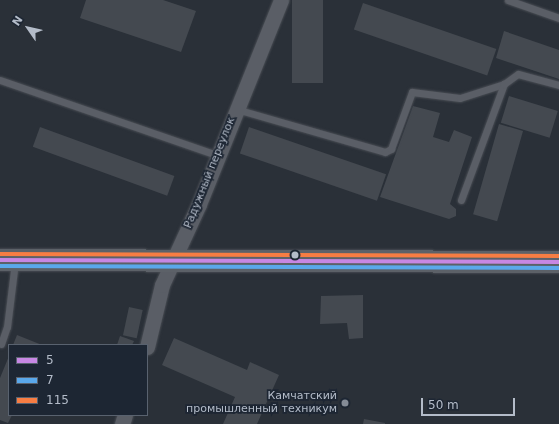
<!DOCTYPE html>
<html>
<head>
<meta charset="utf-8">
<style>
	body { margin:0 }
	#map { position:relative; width:559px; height:424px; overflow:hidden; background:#2a3038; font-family:"DejaVu Sans",sans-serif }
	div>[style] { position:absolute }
	.building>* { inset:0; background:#444950; transform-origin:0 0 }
	.roads { filter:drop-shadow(0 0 1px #484c53) drop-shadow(0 0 1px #484c53) }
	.service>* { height:7px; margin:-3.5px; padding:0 3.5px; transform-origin:3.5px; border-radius:3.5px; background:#5a5e66 }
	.minor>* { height:15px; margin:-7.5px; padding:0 7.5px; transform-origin:7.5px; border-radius:7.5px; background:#5a5e66 }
	.primary>* { height:22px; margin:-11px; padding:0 11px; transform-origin:11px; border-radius:11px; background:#5c6168 }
	.bus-1>* { height:4px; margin:-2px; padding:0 2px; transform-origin:2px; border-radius:2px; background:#c787e3 }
	.bus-2>* { height:4px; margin:-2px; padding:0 2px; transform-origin:2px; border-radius:2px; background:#5aa8eb }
	.bus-3>* { height:4px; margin:-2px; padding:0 2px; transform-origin:2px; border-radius:2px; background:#f77d43 }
	.dots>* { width:11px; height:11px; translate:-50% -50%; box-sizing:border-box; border:2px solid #1d2633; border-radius:50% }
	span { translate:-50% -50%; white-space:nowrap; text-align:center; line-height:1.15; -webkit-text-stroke:3.5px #1d2633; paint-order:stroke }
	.street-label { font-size:11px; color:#b4bcc9 }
	.poi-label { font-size:11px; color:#b4bcc9 }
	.right { translate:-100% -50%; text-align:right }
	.legend { position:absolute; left:8px; top:344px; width:140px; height:72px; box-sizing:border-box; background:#1d2633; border:1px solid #59626f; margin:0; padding:5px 7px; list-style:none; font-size:12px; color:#b4bcc9 }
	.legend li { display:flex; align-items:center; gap:8px; height:20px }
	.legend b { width:20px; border:1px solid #59626f }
	.north { position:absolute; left:8px; top:8px; width:40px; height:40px; -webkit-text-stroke:3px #1d2633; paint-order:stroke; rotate:304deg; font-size:11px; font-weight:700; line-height:16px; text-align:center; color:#b4bcc9 }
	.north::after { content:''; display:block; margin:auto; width:14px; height:18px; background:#b4bcc9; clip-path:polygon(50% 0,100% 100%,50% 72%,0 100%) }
	.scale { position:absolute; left:421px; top:398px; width:94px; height:18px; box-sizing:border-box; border:2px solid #b4bcc9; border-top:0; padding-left:5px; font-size:12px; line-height:14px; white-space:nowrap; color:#b4bcc9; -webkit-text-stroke:3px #1d2633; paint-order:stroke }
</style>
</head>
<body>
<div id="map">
	<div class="building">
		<i style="clip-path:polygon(86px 0,163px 0,196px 11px,181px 52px,80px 18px)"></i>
		<i style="left:292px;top:0;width:31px;height:83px"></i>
		<i style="left:363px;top:3px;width:141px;height:28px;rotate:19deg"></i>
		<i style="clip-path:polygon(504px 31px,559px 50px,559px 79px,496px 58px)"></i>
		<i style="left:509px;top:96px;width:51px;height:28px;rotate:17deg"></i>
		<i style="clip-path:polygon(413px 106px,440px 113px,433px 137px,449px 142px,454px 130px,472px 137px,450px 204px,456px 209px,456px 216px,449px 219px,380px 197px)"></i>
		<i style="left:499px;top:124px;width:25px;height:94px;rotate:16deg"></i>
		<i style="left:40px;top:127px;width:143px;height:21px;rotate:20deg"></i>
		<i style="left:249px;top:127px;width:145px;height:28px;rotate:19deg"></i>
		<i style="clip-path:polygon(363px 295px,363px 338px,349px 339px,347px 323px,320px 324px,321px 296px)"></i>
		<i style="left:129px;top:307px;width:14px;height:29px;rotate:12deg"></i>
		<i style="clip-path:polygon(17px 335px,42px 345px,13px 345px)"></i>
		<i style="clip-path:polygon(120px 336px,134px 341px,132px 345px,117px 345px)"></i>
		<i style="clip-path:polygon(174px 338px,247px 370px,250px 362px,279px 375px,257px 424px,223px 424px,235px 397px,162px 365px)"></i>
		<i style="clip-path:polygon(9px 356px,9px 415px,12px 415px,8px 423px,0 420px,0 378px)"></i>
		<i style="clip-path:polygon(364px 419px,385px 423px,385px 424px,363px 424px)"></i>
	</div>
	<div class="roads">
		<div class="service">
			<i style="left:508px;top:0;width:54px;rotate:19.4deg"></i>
			<i style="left:0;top:80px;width:232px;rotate:19.1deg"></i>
			<i style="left:236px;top:109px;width:155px;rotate:16.1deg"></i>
			<i style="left:385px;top:152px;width:7px;rotate:-27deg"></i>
			<i style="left:391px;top:149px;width:61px;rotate:-69.8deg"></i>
			<i style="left:412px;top:92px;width:48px;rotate:7.1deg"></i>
			<i style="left:460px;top:98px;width:46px;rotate:-17.7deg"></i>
			<i style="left:461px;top:200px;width:124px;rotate:-69.7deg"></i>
			<i style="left:504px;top:84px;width:17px;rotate:-36deg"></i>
			<i style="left:518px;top:74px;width:42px;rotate:15deg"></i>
			<i style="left:1px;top:344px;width:18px;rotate:-71deg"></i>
			<i style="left:7px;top:327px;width:65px;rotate:-83deg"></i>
		</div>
		<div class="minor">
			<i style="left:147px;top:347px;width:64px;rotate:-76.4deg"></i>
			<i style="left:162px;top:285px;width:89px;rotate:-65.4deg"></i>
			<i style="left:199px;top:204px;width:220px;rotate:-68.1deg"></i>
			<i style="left:122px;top:424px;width:9px;rotate:-72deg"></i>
		</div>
		<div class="primary">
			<i style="left:0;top:260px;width:559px;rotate:0.2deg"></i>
		</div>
	</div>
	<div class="bus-1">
		<i style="left:0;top:260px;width:559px;rotate:0.2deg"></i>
	</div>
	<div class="bus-2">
		<i style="left:0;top:266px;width:559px;rotate:0.2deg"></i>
	</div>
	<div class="bus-3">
		<i style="left:0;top:254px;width:559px;rotate:0.2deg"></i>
	</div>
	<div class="dots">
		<i style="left:295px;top:255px;background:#b4bcc9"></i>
		<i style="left:345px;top:403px;background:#848b96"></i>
	</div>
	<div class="street-label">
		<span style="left:210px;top:173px;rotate:-68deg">Радужный переулок</span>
	</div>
	<div class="poi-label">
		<span class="right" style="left:337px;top:403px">Камчатский<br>промышленный техникум</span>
	</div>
	<ul class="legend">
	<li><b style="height:5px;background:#c787e3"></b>5</li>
	<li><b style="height:5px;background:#5aa8eb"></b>7</li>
	<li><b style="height:5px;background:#f77d43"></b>115</li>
	</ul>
	<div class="north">N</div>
	<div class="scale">50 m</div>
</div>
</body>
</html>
